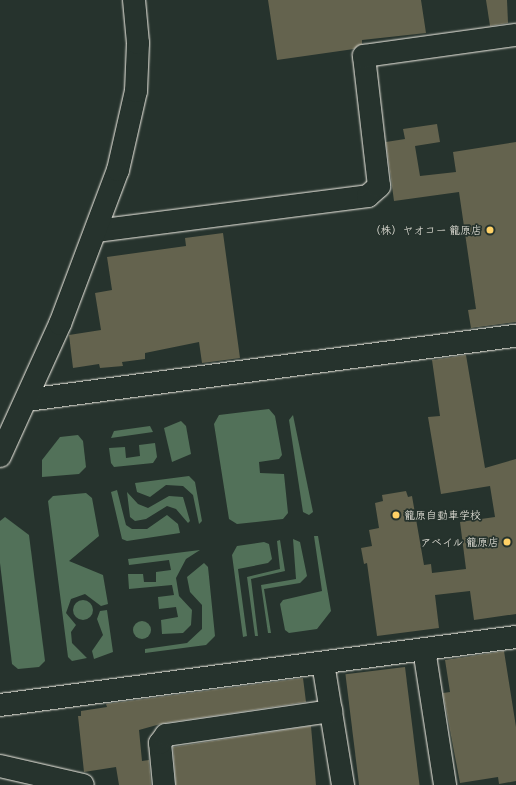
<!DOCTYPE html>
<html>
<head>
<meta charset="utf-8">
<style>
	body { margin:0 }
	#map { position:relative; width:516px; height:785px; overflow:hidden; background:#26332d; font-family:"Patrick Hand","Klee One",sans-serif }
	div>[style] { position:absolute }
	.green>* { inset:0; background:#527159 }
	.round { border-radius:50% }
	.building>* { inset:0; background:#64634e; transform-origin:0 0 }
	.roads { filter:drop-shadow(0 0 1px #f4f1e8) drop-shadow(0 0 1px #f4f1e8) }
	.minor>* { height:22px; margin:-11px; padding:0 11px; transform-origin:11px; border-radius:11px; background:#26332d }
	.dots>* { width:11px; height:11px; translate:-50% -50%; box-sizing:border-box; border:2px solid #26332d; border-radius:50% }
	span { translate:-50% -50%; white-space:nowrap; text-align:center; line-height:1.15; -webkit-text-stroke:3.5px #26332d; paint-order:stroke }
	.poi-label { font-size:11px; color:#f4f1e8 }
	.right { translate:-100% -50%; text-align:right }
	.left { translate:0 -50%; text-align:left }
</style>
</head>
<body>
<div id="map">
	<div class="green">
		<i style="clip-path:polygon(269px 409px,275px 416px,282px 455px,279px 459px,259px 462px,260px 473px,284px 474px,288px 513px,283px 519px,237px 524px,229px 519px,214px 424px,219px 415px)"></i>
		<i style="clip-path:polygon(293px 415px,313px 512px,309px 515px,303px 512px,289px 420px)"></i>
		<i style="clip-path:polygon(181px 421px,186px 426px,191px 454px,172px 462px,164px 428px)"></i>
		<i style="clip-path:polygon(150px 426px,153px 432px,111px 438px,114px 431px)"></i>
		<i style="clip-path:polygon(78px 435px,83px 441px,86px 467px,79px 474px,42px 477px,42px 460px,60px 437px)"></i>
		<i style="clip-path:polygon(155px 443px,157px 457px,153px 463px,114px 467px,111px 463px,109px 448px,125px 447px,126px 458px,140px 456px,139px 445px)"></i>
		<i style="clip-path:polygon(189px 476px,195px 482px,202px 521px,199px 524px,193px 495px,183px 486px,166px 485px,150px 497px,137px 492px,135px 483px)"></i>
		<i style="clip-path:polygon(117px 490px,126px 525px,132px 529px,147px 529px,167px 515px,178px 524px,180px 533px,127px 541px,122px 539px,111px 492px)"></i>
		<i style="clip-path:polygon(127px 492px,138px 504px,148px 508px,169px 496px,183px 497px,190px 521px,188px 523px,176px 509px,167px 506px,146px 519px,135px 521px,130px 517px)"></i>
		<i style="clip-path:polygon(86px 493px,92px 498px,99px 536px,69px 561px,103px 575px,108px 604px,101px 606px,85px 594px,71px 599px,66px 613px,76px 625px,71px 632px,72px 643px,87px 658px,72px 661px,68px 657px,48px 501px,53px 496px)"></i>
		<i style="clip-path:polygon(5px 517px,29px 535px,45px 661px,39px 667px,18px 669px,12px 664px,0 563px,0 521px)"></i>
		<i style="clip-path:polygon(314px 536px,318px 536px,331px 611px,317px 629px,289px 633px,285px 630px,280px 604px,283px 600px,322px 591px)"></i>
		<i style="clip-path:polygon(293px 539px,300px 542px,307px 576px,300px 583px,264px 589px,271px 633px,268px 633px,261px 585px,296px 579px)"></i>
		<i style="clip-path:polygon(280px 540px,285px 571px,251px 579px,258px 636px,255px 636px,247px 577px,280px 569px,277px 541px)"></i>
		<i style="clip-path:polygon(264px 542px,269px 544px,272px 559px,268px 563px,238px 569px,247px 636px,243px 637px,232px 555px,237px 546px)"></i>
		<i style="clip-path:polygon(200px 550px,186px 559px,176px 578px,179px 596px,192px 610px,191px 625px,183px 633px,162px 634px,161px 620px,178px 617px,176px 607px,159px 609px,158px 597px,174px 595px,172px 585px,129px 589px,128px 574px,143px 574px,144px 582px,156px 582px,156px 572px,171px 570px,169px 560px,129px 565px,128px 559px)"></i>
		<i style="clip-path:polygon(204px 563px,208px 567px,215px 636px,206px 645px,145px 653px,145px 649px,187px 643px,202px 629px,202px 605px,190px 592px,187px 577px)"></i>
		<i class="round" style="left:73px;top:600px;width:20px;height:20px"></i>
		<i style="clip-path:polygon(107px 610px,113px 652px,94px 659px,92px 651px,103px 635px,97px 619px,100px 611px)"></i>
		<i class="round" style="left:133px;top:621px;width:18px;height:18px"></i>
	</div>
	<div class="building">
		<i style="clip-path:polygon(268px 0,421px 0,426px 33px,362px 40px,362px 44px,354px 49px,277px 60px)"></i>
		<i style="clip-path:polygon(486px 0,507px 0,508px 23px,490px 26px)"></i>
		<i style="clip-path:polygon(437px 124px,440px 142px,415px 146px,420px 176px,456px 172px,453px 152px,516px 142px,516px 322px,471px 328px,468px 310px,476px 309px,459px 192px,394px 201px,386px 142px,405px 139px,403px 129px)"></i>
		<i style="clip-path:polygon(223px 233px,240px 358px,202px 363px,199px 342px,145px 353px,145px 359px,122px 362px,123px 366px,100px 368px,99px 364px,73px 368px,69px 335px,101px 330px,95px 293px,112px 290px,107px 257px,186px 246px,185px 238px)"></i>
		<i style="clip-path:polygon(466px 355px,485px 468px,516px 459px,516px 614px,474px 620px,470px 591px,435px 595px,439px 628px,377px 636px,367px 563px,364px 564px,361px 548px,372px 546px,369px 530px,379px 528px,375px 503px,383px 501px,382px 495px,406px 491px,408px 497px,412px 496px,424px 565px,431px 564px,432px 573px,466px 569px,460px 522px,495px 517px,490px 486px,441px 494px,428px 417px,440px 416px,432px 360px)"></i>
		<i style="clip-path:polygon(504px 651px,516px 727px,516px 781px,499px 784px,498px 777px,460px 783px,443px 693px,450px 692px,445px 660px)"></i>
		<i style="left:405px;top:667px;width:119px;height:60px;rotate:83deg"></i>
		<i style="clip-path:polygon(303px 678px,306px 702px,164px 723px,139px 730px,142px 761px,149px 760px,151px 785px,119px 785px,116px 767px,84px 772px,78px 716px,81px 716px,81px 711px,107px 707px,106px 704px)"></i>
		<i style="clip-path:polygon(311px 726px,316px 785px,176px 785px,173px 747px)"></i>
	</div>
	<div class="roads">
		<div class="minor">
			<i style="left:96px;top:231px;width:274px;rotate:-7.3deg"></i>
			<i style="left:368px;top:196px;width:15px;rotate:-42deg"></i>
			<i style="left:379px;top:186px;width:131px;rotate:-96.6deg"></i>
			<i style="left:364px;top:56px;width:153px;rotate:-7.9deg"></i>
			<i style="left:27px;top:400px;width:493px;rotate:-7.5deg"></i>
			<i style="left:0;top:456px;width:145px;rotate:-65.6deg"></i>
			<i style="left:60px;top:324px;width:165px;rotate:-69.4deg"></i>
			<i style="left:118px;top:170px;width:81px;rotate:-77.2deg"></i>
			<i style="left:136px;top:91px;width:48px;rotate:-87.6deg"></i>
			<i style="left:138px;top:43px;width:43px;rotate:-95.3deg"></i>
			<i style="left:424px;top:649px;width:138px;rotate:81.2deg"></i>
			<i style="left:323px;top:663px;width:124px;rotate:80.7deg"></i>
			<i style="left:0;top:705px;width:520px;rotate:-7.51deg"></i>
			<i style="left:0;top:766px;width:85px;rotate:12.9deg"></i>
			<i style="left:164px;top:785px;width:42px;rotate:-95.4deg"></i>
			<i style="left:160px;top:743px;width:10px;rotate:-53deg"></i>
			<i style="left:166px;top:735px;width:167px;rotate:-8.3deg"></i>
		</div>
	</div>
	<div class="dots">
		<i style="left:490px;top:230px;background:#ffd166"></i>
		<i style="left:396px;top:515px;background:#ffd166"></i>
		<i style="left:507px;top:542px;background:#ffd166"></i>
	</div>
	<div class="poi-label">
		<span class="right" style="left:482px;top:230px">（株）ヤオコー 籠原店</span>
		<span class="left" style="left:404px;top:515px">籠原自動車学校</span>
		<span class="right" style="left:499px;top:542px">アベイル 籠原店</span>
	</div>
</div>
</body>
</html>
